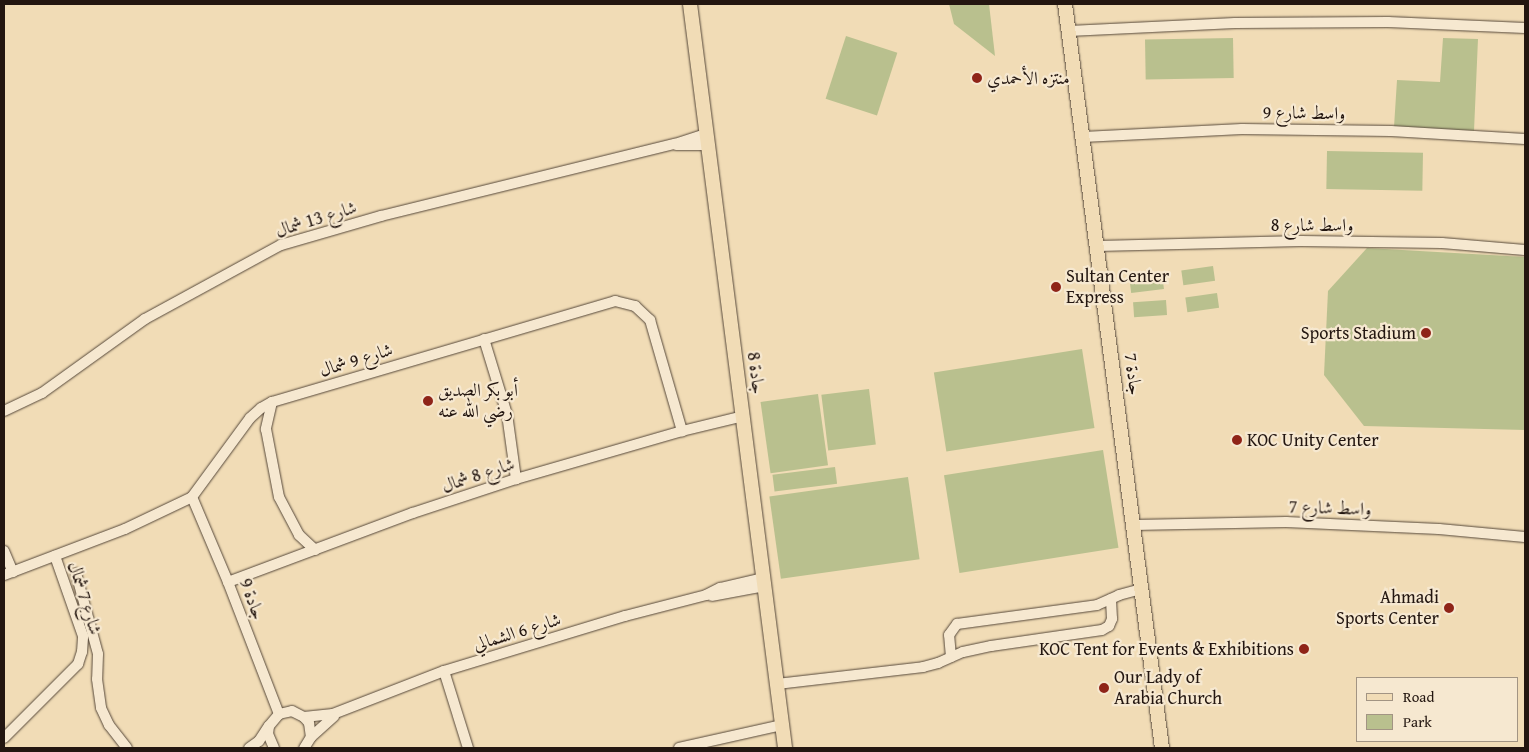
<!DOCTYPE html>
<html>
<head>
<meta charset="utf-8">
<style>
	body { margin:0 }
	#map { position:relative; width:1529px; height:752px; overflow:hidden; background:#f1dcb6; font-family:"Gentium Book Plus",Amiri,serif }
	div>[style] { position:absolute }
	.green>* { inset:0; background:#b9c08e; transform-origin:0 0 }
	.roads { filter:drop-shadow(0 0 1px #56483a) drop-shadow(0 0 1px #56483a) }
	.minor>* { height:10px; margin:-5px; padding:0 5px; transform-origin:5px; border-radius:5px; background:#f6e8d0 }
	.major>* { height:14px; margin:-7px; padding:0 7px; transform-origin:7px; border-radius:7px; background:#f1dcb6 }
	.dots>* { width:14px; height:14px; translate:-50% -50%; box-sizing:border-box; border:2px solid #f6e8d0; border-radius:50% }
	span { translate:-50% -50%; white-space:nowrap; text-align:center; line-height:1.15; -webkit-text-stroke:4.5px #f6e8d0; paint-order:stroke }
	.poi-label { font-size:18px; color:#231610 }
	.left { translate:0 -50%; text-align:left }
	.right { translate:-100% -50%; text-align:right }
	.street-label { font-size:18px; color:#231610 }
	.frame { position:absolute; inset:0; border:5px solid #231610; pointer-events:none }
	.legend { position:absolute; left:1356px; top:677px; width:162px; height:65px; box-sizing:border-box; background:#f6e8d0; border:1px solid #a29483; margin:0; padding:6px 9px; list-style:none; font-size:15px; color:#231610 }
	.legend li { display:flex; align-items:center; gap:10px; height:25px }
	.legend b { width:25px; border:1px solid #a29483 }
</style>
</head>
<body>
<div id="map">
	<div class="green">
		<i style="clip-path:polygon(949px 4px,989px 4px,995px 56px,954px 24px)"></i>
		<i style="left:846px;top:36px;width:54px;height:66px;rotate:18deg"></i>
		<i style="left:1233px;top:38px;width:40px;height:88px;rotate:89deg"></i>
		<i style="clip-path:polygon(1443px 38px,1478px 39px,1474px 131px,1394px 127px,1397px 80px,1440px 82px)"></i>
		<i style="left:1327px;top:151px;width:96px;height:38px;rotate:1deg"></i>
		<i style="clip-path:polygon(1367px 248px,1525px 257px,1525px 430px,1364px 426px,1324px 375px,1328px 291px)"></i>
		<i style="left:1213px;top:266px;width:15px;height:32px;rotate:82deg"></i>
		<i style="left:1162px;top:273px;width:16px;height:33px;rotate:83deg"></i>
		<i style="left:1217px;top:293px;width:15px;height:32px;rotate:82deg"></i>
		<i style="left:1166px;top:300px;width:15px;height:33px;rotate:86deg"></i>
		<i style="left:1082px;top:349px;width:80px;height:150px;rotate:81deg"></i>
		<i style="left:869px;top:389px;width:56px;height:48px;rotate:83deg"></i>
		<i style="left:818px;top:394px;width:72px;height:58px;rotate:82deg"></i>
		<i style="left:1103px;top:450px;width:99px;height:161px;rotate:81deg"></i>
		<i style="left:835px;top:467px;width:17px;height:63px;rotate:83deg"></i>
		<i style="left:908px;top:477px;width:83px;height:140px;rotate:82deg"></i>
	</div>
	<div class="roads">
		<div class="minor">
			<i style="left:1069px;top:31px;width:166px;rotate:-2.8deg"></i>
			<i style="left:1235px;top:23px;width:153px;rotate:-0.4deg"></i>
			<i style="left:1388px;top:22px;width:137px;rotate:2.5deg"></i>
			<i style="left:1083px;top:137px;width:159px;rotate:-2.9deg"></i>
			<i style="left:1242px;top:129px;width:149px;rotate:0.8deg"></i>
			<i style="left:1391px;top:131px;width:134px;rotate:3.4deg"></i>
			<i style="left:676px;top:145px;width:31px"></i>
			<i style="left:1098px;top:246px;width:203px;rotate:-1.4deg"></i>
			<i style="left:1301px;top:241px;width:141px;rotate:0.8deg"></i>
			<i style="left:1442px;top:243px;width:83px;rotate:4.8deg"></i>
			<i style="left:484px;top:339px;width:78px;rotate:73deg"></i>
			<i style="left:507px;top:414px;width:66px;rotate:82.1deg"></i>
			<i style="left:272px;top:402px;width:28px;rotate:103deg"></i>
			<i style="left:266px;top:429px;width:69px;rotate:79.2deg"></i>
			<i style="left:279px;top:497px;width:43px;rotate:62.2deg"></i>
			<i style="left:299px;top:535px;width:22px;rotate:43deg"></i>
			<i style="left:4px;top:411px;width:42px;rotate:-25.3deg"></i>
			<i style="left:42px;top:393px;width:127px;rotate:-35.7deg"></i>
			<i style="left:145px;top:319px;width:155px;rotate:-28.6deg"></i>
			<i style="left:281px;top:245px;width:104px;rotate:-16.2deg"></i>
			<i style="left:381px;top:216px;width:303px;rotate:-13.8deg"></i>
			<i style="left:675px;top:144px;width:33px;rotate:-18deg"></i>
			<i style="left:192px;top:497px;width:92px;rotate:67deg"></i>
			<i style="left:228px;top:582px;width:142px;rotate:68.9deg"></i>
			<i style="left:1134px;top:525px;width:152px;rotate:-1.1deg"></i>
			<i style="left:1286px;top:522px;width:153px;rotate:2.6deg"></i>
			<i style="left:1439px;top:529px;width:86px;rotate:5.3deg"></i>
			<i style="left:4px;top:551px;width:23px;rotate:67deg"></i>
			<i style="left:76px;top:573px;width:84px;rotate:74.8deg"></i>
			<i style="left:98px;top:654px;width:25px;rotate:92deg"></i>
			<i style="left:97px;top:679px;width:29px;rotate:82deg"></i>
			<i style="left:101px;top:708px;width:19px;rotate:65deg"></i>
			<i style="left:109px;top:725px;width:29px;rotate:52deg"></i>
			<i style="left:4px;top:575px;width:129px;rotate:-20.8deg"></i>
			<i style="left:125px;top:529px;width:74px;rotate:-25.5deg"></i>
			<i style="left:192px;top:497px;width:98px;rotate:-53.7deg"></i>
			<i style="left:250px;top:418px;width:15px;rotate:-42deg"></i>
			<i style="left:261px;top:408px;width:13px;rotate:-29deg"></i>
			<i style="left:272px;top:402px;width:358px;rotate:-16.4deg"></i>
			<i style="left:615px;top:301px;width:21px;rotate:14deg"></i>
			<i style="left:635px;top:306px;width:21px;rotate:43deg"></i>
			<i style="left:650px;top:320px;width:116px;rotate:73.9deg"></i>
			<i style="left:228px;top:582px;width:197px;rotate:-20.5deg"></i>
			<i style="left:413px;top:513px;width:108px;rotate:-18.3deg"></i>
			<i style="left:516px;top:479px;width:173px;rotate:-16.1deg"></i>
			<i style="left:682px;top:431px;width:64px;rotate:-13.6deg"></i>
			<i style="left:712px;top:596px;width:54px;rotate:-10.7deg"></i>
			<i style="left:951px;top:657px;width:22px;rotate:-95deg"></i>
			<i style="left:949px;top:635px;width:14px;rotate:-54deg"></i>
			<i style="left:957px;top:624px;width:141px;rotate:-7.7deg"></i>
			<i style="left:1097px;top:605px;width:24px;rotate:-24deg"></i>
			<i style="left:1119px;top:595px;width:24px;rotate:-15deg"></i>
			<i style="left:444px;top:671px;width:81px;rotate:72.7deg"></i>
			<i style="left:777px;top:684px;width:147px;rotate:-6.6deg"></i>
			<i style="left:923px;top:667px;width:16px;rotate:-15deg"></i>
			<i style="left:938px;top:663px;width:27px;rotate:-24deg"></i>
			<i style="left:963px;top:652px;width:29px;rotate:-12deg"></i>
			<i style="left:991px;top:646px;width:112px;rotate:-8.2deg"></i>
			<i style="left:1102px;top:630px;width:8px;rotate:-30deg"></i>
			<i style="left:1109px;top:626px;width:8px;rotate:-67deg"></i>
			<i style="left:1112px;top:619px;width:20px;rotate:-93deg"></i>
			<i style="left:304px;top:717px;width:29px;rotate:-6deg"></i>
			<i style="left:333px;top:714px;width:119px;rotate:-21.2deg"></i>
			<i style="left:444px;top:671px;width:189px;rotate:-16.9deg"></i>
			<i style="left:625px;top:616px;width:84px;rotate:-14.5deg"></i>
			<i style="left:706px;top:595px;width:16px;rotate:-27deg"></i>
			<i style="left:720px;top:588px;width:44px;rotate:-13.1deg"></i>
			<i style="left:311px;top:737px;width:31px;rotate:-42deg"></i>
			<i style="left:4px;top:738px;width:105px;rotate:-45deg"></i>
			<i style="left:78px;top:664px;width:13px;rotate:-72deg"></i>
			<i style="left:82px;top:652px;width:16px;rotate:-86deg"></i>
			<i style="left:83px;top:636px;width:85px;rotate:-109.3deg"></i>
			<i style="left:249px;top:748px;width:12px;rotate:-35deg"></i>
			<i style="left:259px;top:741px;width:17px;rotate:-57deg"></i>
			<i style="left:274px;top:748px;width:15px;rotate:-113deg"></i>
			<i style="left:268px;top:734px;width:8px;rotate:-83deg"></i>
			<i style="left:269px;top:726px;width:16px;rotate:-50deg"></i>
			<i style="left:279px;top:714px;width:13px;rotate:-13deg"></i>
			<i style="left:292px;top:711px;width:13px;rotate:27deg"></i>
			<i style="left:304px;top:717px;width:8px;rotate:50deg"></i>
			<i style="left:309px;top:723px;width:14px;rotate:82deg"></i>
			<i style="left:311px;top:737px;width:13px;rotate:122deg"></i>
			<i style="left:679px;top:748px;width:106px;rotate:-12.6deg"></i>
		</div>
		<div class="major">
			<i style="left:690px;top:4px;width:750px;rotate:82.72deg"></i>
			<i style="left:1065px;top:4px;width:750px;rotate:82.57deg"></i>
		</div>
	</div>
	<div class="dots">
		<i style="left:977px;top:78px;background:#8f2418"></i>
		<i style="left:1056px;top:287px;background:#8f2418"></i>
		<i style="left:1426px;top:333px;background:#8f2418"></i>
		<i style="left:428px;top:401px;background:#8f2418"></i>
		<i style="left:1237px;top:440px;background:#8f2418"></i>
		<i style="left:1449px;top:608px;background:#8f2418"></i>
		<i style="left:1304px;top:649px;background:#8f2418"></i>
		<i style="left:1104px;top:688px;background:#8f2418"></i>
	</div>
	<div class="poi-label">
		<span class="left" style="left:987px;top:78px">منتزه الأحمدي</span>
		<span class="left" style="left:1066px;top:287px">Sultan Center<br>Express</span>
		<span class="right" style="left:1416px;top:333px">Sports Stadium</span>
		<span class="left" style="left:438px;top:401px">أبو بكر الصديق<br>رضي الله عنه</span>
		<span class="left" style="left:1247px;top:440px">KOC Unity Center</span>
		<span class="right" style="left:1439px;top:608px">Ahmadi<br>Sports Center</span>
		<span class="right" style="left:1294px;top:649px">KOC Tent for Events &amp; Exhibitions</span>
		<span class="left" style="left:1114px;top:688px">Our Lady of<br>Arabia Church</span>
	</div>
	<div class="street-label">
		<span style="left:1304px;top:113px;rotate:1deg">واسط شارع 9</span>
		<span style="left:316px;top:219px;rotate:-17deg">شارع 13 شمال</span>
		<span style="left:1312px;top:225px">واسط شارع 8</span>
		<span style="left:356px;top:360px;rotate:-17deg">شارع 9 شمال</span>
		<span style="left:756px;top:373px;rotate:82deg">جادة 8</span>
		<span style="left:1133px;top:374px;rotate:83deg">جادة 7</span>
		<span style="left:478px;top:475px;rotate:-18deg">شارع 8 شمال</span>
		<span style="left:1330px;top:508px;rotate:2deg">واسط شارع 7</span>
		<span style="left:85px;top:598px;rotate:73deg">شارع 7 شمال</span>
		<span style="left:252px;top:599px;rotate:69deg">جادة 9</span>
		<span style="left:517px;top:632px;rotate:-17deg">شارع 6 الشمالي</span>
	</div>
	<div class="frame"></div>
	<ul class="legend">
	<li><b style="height:6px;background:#f1dcb6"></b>Road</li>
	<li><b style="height:14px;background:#b9c08e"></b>Park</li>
	</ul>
</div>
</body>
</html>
